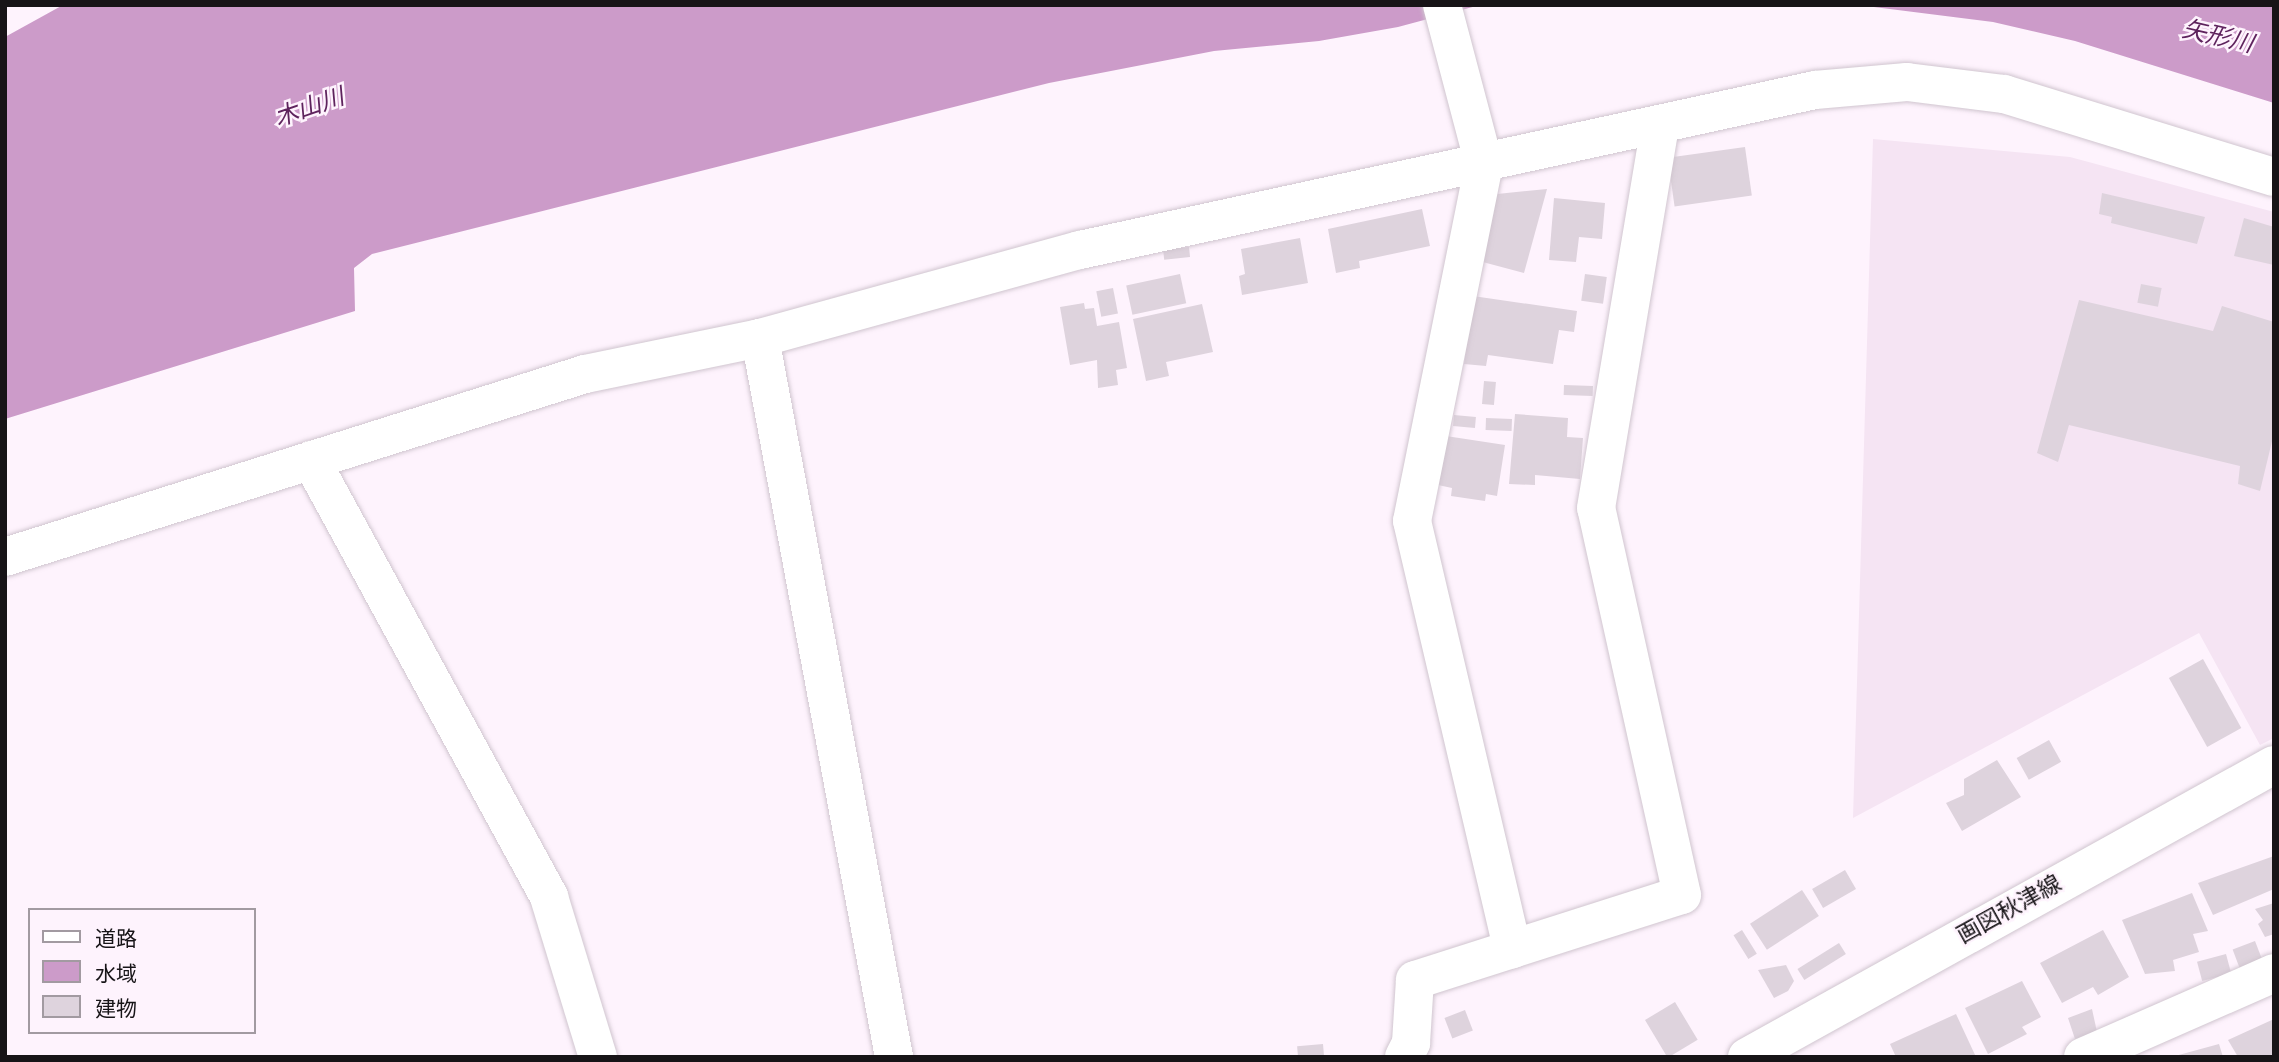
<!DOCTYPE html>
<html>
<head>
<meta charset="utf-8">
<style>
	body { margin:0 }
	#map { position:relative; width:2279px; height:1062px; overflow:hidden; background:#fef3fd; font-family:"Space Grotesk","Noto Sans JP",sans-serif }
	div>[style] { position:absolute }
	.built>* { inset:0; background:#f5e4f3 }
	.water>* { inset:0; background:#cc9bc9 }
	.building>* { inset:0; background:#ded3dd; transform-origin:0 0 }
	.roads { filter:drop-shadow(0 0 2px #d0c5cf) drop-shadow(0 0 2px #d0c5cf) }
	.street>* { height:38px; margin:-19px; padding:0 19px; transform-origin:19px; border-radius:19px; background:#fff }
	.secondary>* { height:38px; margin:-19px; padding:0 19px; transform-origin:19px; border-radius:19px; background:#fff }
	span { translate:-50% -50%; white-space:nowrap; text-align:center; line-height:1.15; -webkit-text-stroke:5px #fef3fd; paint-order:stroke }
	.street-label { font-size:23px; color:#171417 }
	.water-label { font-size:24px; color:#5e235d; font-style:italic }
	.frame { position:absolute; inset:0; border:7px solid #171417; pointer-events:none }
	.legend { position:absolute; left:28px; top:908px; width:228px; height:126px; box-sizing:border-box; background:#fef3fd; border:2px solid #a29aa1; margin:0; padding:9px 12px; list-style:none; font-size:21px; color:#171417 }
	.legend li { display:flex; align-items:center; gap:14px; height:35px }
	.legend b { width:35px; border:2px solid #a29aa1 }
</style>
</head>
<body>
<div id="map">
	<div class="built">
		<i style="clip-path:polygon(1873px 139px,2070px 157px,2274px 212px,2274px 738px,2260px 745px,2199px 633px,1853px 818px)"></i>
	</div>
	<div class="water">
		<i style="clip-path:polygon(63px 5px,1480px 5px,1398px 27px,1319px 41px,1214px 51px,1049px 83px,372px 254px,354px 268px,355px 311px,5px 419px,5px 37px)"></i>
		<i style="clip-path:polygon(1858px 5px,2274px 5px,2274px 103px,2075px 41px,1993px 22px)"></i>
	</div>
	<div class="building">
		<i style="left:1745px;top:147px;width:49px;height:78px;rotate:82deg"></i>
		<i style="clip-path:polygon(1547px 189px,1524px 273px,1479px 261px,1497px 194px)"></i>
		<i style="clip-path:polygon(2102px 193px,2205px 217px,2197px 244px,2111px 223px,2112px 217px,2099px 214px)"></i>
		<i style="clip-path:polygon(1554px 198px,1605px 203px,1602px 239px,1579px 237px,1576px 262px,1549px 260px)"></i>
		<i style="clip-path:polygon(1422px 209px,1430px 246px,1359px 261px,1360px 268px,1336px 273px,1328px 229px)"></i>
		<i style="clip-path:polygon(2244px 218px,2274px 227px,2274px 265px,2234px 256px)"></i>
		<i style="clip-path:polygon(1300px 238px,1308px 283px,1242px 295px,1239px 276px,1245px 274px,1241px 249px)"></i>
		<i style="left:1189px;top:247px;width:10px;height:26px;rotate:84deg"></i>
		<i style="left:1180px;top:274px;width:30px;height:55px;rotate:78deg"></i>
		<i style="left:1585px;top:274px;width:22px;height:27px;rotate:8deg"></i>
		<i style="left:2141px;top:284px;width:21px;height:19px;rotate:11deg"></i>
		<i style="left:1113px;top:288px;width:26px;height:17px;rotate:79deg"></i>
		<i style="clip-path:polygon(1473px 296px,1577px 311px,1574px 332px,1559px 330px,1553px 364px,1488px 355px,1486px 366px,1464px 364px)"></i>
		<i style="clip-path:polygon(2079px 300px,2213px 331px,2222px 306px,2274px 322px,2274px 433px,2260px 491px,2238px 484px,2240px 466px,2069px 425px,2058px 462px,2037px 453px)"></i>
		<i style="clip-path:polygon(1084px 303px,1085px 309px,1094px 308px,1097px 326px,1119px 322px,1127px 368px,1116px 370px,1118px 385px,1098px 388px,1097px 360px,1070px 365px,1060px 307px)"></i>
		<i style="clip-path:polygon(1202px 304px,1213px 352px,1166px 362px,1169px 376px,1146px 381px,1133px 319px)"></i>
		<i style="left:1484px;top:381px;width:12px;height:23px;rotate:5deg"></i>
		<i style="left:1564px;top:385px;width:29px;height:10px;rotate:2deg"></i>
		<i style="clip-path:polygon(1515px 414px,1568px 418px,1567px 437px,1583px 438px,1580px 479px,1535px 475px,1535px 485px,1509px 484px)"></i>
		<i style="left:1454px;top:415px;width:22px;height:11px;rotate:5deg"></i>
		<i style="left:1486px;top:418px;width:26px;height:12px;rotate:2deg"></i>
		<i style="clip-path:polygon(1446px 436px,1505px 445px,1497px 496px,1486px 494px,1485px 501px,1451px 496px,1452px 488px,1438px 485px)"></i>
		<i style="left:2203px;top:659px;width:79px;height:39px;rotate:61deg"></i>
		<i style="left:2049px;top:740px;width:25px;height:37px;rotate:61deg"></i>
		<i style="clip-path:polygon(1997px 760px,2021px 797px,1962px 831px,1946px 803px,1964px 795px,1964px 779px)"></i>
		<i style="clip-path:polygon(2274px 856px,2274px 889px,2213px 915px,2198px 883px)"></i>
		<i style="left:1845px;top:870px;width:22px;height:38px;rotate:60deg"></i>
		<i style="left:1802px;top:890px;width:31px;height:62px;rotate:57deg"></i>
		<i style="clip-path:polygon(2192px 893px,2208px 931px,2193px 934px,2199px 952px,2173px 960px,2175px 971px,2145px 974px,2122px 920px)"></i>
		<i style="clip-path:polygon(2274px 903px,2274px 934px,2265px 937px,2258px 924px,2263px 920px,2255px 909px)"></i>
		<i style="left:1742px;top:930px;width:28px;height:10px;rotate:58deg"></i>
		<i style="clip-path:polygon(2103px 930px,2129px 977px,2098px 995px,2093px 987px,2062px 1003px,2040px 963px)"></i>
		<i style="left:2255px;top:941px;width:22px;height:24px;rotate:69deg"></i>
		<i style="left:1839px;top:943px;width:13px;height:49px;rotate:58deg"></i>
		<i style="left:2226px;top:954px;width:20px;height:30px;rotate:75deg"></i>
		<i style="clip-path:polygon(1786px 965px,1794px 981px,1788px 991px,1774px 998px,1758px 970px)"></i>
		<i style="clip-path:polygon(2022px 981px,2041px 1017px,2022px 1027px,2027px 1034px,1988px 1054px,1965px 1008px)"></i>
		<i style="left:1675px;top:1002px;width:44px;height:35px;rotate:59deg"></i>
		<i style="clip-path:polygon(2092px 1009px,2097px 1032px,2075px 1039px,2068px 1018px)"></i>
		<i style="left:1465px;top:1010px;width:22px;height:22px;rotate:69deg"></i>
		<i style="clip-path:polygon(1956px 1014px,1976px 1057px,1896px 1057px,1890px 1044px)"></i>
		<i style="clip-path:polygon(2274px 1019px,2274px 1057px,2238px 1057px,2228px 1040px)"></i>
		<i style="left:1323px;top:1044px;width:12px;height:26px;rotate:85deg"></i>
		<i style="clip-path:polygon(2219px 1044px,2223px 1057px,2175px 1057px,2175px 1056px)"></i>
	</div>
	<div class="roads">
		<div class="street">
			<i style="left:1442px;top:5px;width:164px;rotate:75.2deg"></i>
			<i style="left:1484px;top:164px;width:364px;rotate:101.4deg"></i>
			<i style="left:1412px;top:521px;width:440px;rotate:76.8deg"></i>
			<i style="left:760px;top:338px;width:731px;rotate:79.44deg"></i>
			<i style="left:311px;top:460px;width:498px;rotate:61.4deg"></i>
			<i style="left:549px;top:897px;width:167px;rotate:73deg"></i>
			<i style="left:5px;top:557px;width:608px;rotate:-17.51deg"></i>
			<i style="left:585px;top:374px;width:179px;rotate:-11.6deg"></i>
			<i style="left:760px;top:338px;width:332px;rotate:-15.4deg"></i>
			<i style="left:1080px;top:250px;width:752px;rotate:-12.28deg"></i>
			<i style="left:1815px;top:90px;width:92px;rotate:-5deg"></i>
			<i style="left:1907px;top:82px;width:98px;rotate:7.1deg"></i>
			<i style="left:2004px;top:94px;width:282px;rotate:17.1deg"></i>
			<i style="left:1404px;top:1057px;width:16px;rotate:-63deg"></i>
			<i style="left:1411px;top:1043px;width:63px;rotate:-86.4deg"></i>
			<i style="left:1415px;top:980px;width:280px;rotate:-17.7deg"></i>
			<i style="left:1682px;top:895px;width:396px;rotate:-102.5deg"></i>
			<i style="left:1596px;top:508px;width:389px;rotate:-80.5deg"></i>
			<i style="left:2083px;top:1057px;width:209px;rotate:-23.7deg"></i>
		</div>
		<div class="secondary">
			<i style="left:1747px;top:1057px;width:602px;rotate:-28.99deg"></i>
		</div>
	</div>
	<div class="street-label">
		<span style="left:2009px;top:909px;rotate:-29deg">画図秋津線</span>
	</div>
	<div class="water-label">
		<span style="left:2218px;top:36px;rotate:13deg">矢形川</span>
		<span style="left:309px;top:107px;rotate:-19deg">木山川</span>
	</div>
	<div class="frame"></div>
	<ul class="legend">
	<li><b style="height:9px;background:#fff"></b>道路</li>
	<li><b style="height:19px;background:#cc9bc9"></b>水域</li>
	<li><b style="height:19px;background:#ded3dd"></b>建物</li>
	</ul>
</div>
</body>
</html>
